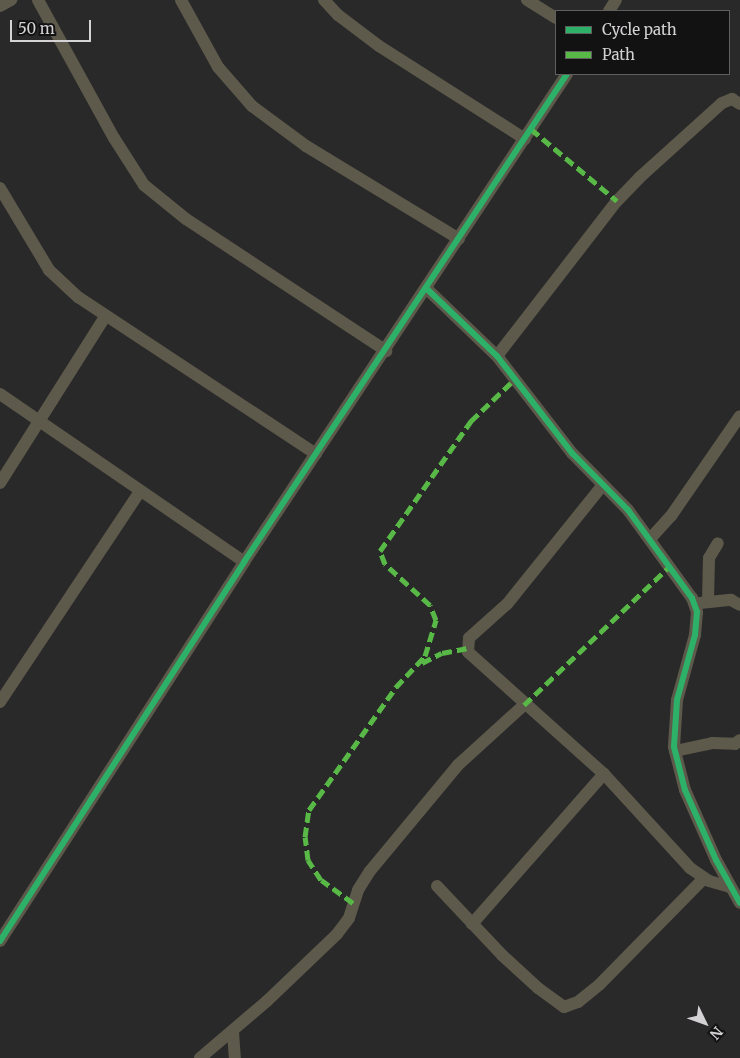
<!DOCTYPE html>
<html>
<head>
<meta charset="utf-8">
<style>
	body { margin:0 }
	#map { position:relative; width:740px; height:1058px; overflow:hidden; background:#2a292a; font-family:Merriweather,serif }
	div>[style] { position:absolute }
	.minor>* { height:12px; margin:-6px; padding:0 6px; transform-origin:6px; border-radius:6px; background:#5d5a4b }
	.quiet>* { height:5px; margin-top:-2.5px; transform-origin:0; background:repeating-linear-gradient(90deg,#58b947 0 10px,transparent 0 15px) }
	.cycleway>* { height:6px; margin:-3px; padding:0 3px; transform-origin:3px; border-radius:3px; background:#2db169 }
	span { translate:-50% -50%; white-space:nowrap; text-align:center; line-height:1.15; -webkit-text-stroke:5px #131213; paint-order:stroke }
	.legend { position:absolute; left:555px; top:10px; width:175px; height:65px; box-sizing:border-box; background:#131213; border:1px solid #605f60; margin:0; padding:6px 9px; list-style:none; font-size:15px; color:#d4d2d4 }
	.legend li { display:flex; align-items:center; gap:10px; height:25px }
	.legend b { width:25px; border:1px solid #605f60 }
	.north { position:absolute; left:680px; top:998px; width:50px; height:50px; -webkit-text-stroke:4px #131213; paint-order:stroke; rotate:132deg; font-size:14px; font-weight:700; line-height:20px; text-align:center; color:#d4d2d4 }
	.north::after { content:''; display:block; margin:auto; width:18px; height:22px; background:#d4d2d4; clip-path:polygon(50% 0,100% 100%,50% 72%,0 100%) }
	.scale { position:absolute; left:10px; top:20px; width:81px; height:22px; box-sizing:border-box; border:2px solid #d4d2d4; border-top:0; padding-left:6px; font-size:15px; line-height:18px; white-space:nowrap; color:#d4d2d4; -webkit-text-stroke:4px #131213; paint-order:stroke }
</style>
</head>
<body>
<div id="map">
	<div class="minor">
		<i style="left:38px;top:0;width:158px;rotate:61.2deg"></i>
		<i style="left:114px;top:138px;width:56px;rotate:57.4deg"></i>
		<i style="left:144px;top:185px;width:54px;rotate:39deg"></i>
		<i style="left:186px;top:219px;width:240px;rotate:33.4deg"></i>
		<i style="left:181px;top:0;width:77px;rotate:61.1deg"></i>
		<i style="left:218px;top:67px;width:52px;rotate:48.9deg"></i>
		<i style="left:252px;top:106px;width:67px;rotate:36.5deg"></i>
		<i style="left:306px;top:146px;width:179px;rotate:31.3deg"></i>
		<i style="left:324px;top:0;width:21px;rotate:47deg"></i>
		<i style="left:338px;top:15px;width:51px;rotate:37.1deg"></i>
		<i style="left:379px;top:46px;width:173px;rotate:32.5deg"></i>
		<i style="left:527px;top:0;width:34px;rotate:32deg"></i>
		<i style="left:0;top:6px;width:13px;rotate:-29deg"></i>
		<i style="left:609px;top:11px;width:13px;rotate:-58deg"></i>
		<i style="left:0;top:188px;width:96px;rotate:59.1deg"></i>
		<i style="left:49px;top:270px;width:40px;rotate:43deg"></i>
		<i style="left:78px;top:297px;width:285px;rotate:33.4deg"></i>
		<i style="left:426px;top:288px;width:98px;rotate:43.8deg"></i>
		<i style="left:497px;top:356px;width:123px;rotate:52.3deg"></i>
		<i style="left:572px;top:453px;width:80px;rotate:45.5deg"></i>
		<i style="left:628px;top:510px;width:109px;rotate:54deg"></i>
		<i style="left:692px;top:598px;width:15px;rotate:70deg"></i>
		<i style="left:697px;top:612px;width:23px;rotate:95deg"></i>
		<i style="left:695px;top:635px;width:67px;rotate:105.5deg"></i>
		<i style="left:677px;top:700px;width:47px;rotate:93.7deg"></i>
		<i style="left:674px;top:747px;width:44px;rotate:75.7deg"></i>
		<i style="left:685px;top:790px;width:77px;rotate:66.1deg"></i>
		<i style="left:716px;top:860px;width:49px;rotate:60.8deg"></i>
		<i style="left:497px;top:356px;width:196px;rotate:-52.3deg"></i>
		<i style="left:617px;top:201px;width:32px;rotate:-46deg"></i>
		<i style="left:639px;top:178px;width:112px;rotate:-42.1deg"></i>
		<i style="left:722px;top:103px;width:11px;rotate:-22deg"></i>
		<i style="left:732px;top:99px;width:9px;rotate:32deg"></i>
		<i style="left:0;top:394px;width:296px;rotate:34.5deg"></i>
		<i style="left:0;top:483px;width:196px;rotate:-57.7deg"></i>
		<i style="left:602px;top:486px;width:151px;rotate:128.8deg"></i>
		<i style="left:507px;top:604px;width:51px;rotate:138.2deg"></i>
		<i style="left:469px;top:638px;width:14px;rotate:94deg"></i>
		<i style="left:468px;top:652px;width:183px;rotate:41.9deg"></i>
		<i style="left:604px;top:774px;width:127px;rotate:47.5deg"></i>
		<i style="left:690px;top:868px;width:23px;rotate:34deg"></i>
		<i style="left:709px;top:881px;width:22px;rotate:16deg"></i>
		<i style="left:650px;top:539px;width:31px;rotate:-48deg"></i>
		<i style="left:671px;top:516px;width:121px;rotate:-55.4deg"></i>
		<i style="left:708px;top:601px;width:43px;rotate:-88.7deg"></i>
		<i style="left:709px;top:558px;width:17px;rotate:-59deg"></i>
		<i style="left:700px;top:603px;width:31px;rotate:-6deg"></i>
		<i style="left:731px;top:600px;width:10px;rotate:29deg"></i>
		<i style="left:0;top:702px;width:253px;rotate:-56.4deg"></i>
		<i style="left:675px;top:751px;width:38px;rotate:-12deg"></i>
		<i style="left:712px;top:743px;width:23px;rotate:2deg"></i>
		<i style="left:735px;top:744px;width:6px;rotate:-39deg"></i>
		<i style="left:437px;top:886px;width:95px;rotate:46.7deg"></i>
		<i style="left:502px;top:955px;width:49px;rotate:42.5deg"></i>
		<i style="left:538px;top:988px;width:32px;rotate:36deg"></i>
		<i style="left:564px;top:1007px;width:15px;rotate:-20deg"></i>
		<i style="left:578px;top:1002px;width:28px;rotate:-39deg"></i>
		<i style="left:600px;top:984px;width:148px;rotate:-45.5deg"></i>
		<i style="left:472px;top:924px;width:200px;rotate:-48.7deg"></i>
		<i style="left:0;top:941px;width:451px;rotate:-57.2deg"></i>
		<i style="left:244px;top:562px;width:585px;rotate:-56.5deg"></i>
		<i style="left:233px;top:1032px;width:26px;rotate:86deg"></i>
		<i style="left:200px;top:1058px;width:88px;rotate:-40.4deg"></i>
		<i style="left:267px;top:1001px;width:97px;rotate:-43.7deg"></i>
		<i style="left:337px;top:934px;width:20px;rotate:-53deg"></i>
		<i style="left:349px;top:918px;width:29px;rotate:-72deg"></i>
		<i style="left:358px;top:890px;width:22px;rotate:-58deg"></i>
		<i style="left:370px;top:871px;width:138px;rotate:-50.3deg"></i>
		<i style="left:458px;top:765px;width:89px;rotate:-42.3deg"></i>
	</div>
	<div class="quiet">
		<i style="left:531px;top:129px;width:112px;rotate:39.9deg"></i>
		<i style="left:422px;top:663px;width:22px;rotate:-27deg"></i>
		<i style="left:442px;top:653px;width:25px;rotate:-11deg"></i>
		<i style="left:524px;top:705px;width:203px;rotate:-43.6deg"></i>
		<i style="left:353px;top:903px;width:39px;rotate:-144deg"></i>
		<i style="left:321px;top:880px;width:24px;rotate:-123deg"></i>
		<i style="left:308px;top:860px;width:23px;rotate:-97deg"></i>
		<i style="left:305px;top:837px;width:27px;rotate:-82deg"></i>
		<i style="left:309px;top:810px;width:151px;rotate:-54.7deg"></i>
		<i style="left:396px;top:687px;width:42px;rotate:-46.9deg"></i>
		<i style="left:425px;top:656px;width:38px;rotate:-73deg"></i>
		<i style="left:436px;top:620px;width:16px;rotate:-112deg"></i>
		<i style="left:430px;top:605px;width:61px;rotate:-137.7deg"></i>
		<i style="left:385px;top:564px;width:14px;rotate:-111deg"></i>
		<i style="left:380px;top:551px;width:159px;rotate:-55deg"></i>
		<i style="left:471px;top:421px;width:61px;rotate:-43.7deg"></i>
	</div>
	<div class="cycleway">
		<i style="left:426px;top:288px;width:98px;rotate:43.8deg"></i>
		<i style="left:497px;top:356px;width:123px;rotate:52.3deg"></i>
		<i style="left:572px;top:453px;width:80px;rotate:45.5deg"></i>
		<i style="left:628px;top:510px;width:109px;rotate:54deg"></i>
		<i style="left:692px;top:598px;width:15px;rotate:70deg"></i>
		<i style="left:697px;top:612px;width:23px;rotate:95deg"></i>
		<i style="left:695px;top:635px;width:67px;rotate:105.5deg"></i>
		<i style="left:677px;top:700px;width:47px;rotate:93.7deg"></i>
		<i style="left:674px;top:747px;width:44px;rotate:75.7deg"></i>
		<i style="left:685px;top:790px;width:77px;rotate:66.1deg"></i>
		<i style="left:716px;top:860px;width:49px;rotate:60.8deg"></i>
		<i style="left:0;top:941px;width:451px;rotate:-57.2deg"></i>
		<i style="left:244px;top:562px;width:585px;rotate:-56.5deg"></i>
	</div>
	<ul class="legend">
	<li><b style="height:6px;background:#2db169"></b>Cycle path</li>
	<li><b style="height:6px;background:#58b947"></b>Path</li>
	</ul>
	<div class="north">N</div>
	<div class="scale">50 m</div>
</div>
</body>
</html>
